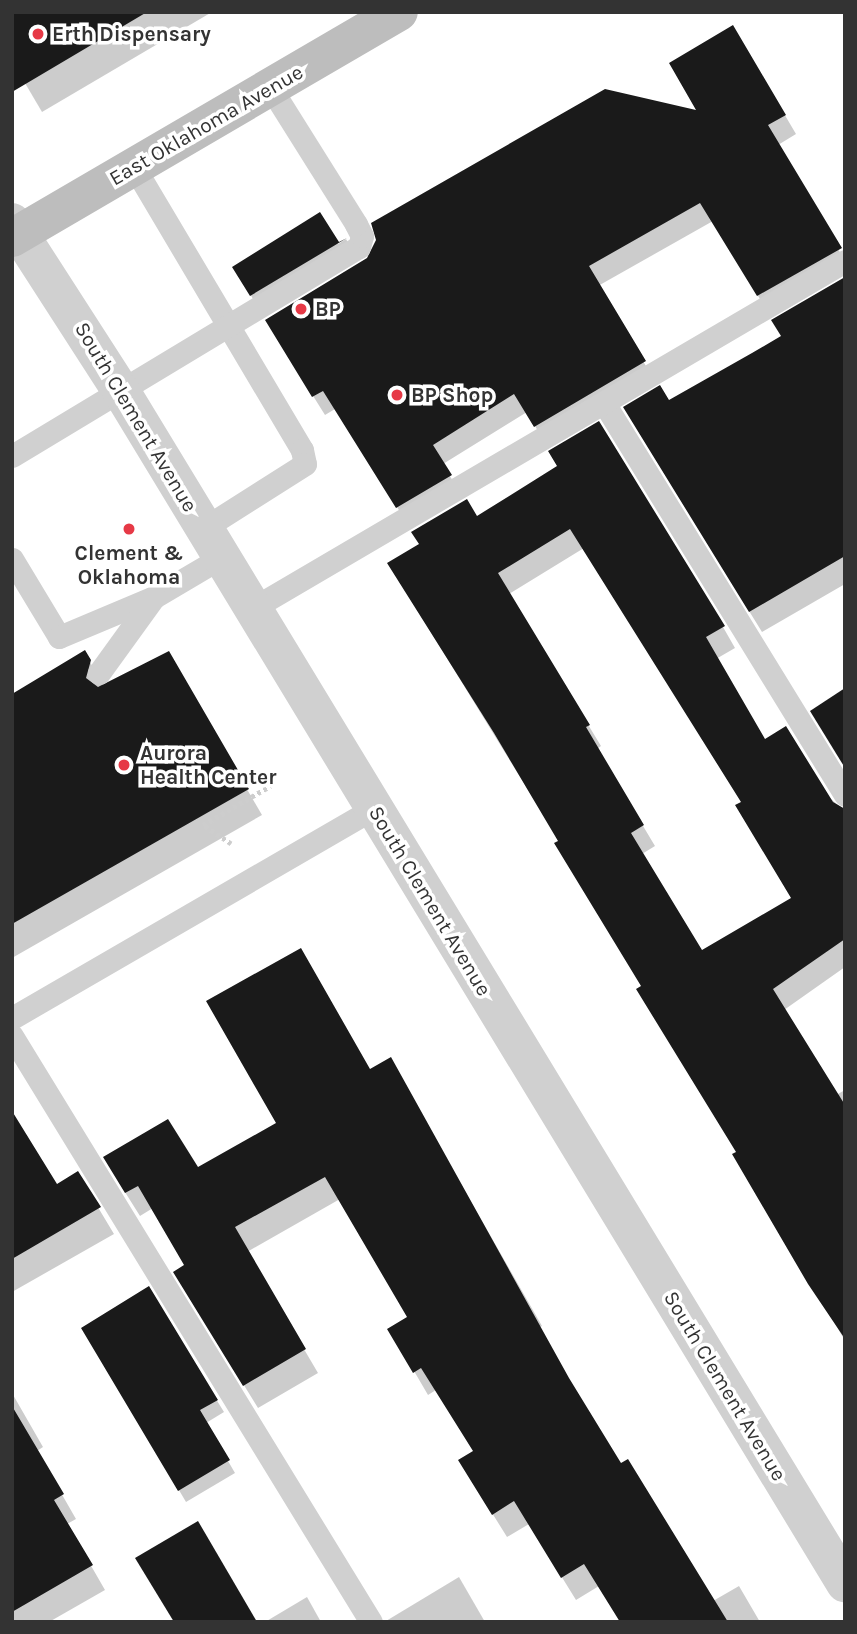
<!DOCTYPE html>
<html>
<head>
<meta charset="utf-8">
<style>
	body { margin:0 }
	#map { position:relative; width:857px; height:1634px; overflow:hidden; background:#fff; font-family:Karla,sans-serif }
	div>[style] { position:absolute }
	.shadow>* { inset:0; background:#0003 }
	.building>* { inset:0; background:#1a1a1a }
	.path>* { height:4.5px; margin-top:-2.25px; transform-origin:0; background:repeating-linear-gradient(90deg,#cdcdcd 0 3.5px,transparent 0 7px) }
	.service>* { height:23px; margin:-11.5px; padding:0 11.5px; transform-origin:11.5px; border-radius:11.5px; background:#d0d0d0 }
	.tertiary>* { height:38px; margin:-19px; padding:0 19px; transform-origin:19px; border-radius:19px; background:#d0d0d0 }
	.secondary>* { height:38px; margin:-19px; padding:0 19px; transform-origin:19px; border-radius:19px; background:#bdbdbd }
	.dots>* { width:19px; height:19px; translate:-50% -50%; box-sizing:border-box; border:4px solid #fff; border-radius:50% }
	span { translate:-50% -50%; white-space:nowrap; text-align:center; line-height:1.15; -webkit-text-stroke:7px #fff; paint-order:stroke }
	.poi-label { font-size:21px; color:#333; font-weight:700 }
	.left { translate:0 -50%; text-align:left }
	.street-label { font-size:21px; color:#333 }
	.frame { position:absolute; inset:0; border:14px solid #333; pointer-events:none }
</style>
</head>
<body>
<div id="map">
	<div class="shadow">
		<i style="clip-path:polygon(12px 12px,212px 12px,42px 112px,12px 61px)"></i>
		<i style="clip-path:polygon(733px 27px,796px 134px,778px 145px,845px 261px,769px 314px,713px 221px,598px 286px,655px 381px,546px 445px,527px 412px,443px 464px,461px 495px,409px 526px,335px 409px,325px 415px,278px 340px,700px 113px)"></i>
		<i style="clip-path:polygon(320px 214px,338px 244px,346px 239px,352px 250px,258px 307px,234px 268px)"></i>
		<i style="clip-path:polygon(845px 279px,845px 584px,762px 632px,637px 429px,669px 403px,783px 337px)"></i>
		<i style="clip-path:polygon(evenodd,559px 467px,723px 627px,735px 648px,716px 659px,764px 742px,845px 811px,845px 967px,784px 1010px,836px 1095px,845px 1090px,845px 1341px,560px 842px,389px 564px,476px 518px,559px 467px,584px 548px,742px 803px,793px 899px,702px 952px,642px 854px,655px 846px,597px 749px,601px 746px,509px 594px,584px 548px)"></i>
		<i style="clip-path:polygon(84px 652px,104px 686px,168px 653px,262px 815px,12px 958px,12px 696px)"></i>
		<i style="clip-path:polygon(390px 1060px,542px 1326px,538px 1328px,620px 1466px,713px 1601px,739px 1586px,760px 1622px,621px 1622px,599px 1586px,576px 1600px,529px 1524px,507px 1537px,474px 1484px,474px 1452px,436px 1390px,428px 1395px,390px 1330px,409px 1318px,340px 1199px,247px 1252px,318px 1373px,258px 1408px,189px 1296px,187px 1266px,153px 1208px,140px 1216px,118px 1181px,197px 1170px)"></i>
		<i style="clip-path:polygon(12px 1115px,56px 1186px,78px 1174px,114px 1234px,12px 1292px)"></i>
		<i style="clip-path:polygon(148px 1289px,224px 1412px,206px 1423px,235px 1473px,186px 1502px,83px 1328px)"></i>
		<i style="clip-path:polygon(12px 1393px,43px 1447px,37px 1451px,76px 1519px,67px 1524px,105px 1590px,49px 1622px,12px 1622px)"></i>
		<i style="clip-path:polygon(459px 1577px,485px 1622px,386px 1622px,386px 1621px)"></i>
		<i style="clip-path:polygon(307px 1597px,321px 1622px,265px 1622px)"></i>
	</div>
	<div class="building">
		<i style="clip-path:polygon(12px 12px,147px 12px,12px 92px)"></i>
		<i style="clip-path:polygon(733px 25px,786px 115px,768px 125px,842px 248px,757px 296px,700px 203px,589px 266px,646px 361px,534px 427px,514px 394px,433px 445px,452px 475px,396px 508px,323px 391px,312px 397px,265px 320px,367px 258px,376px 240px,371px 223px,605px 89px,696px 110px,669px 63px)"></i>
		<i style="clip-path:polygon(320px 212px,339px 242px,347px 238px,250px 296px,232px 267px)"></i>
		<i style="clip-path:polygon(845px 277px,845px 556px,749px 612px,623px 407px,660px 385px,669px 400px,752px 353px,781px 336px,771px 320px)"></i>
		<i style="clip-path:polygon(evenodd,599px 421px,725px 626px,706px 637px,765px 739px,786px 726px,833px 802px,845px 809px,845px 939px,773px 989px,845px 1105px,845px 1339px,808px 1284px,732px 1154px,736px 1152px,636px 989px,641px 986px,554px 843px,558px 841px,494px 733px,387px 563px,419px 544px,411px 532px,467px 499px,477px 516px,557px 466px,548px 451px,599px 421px,570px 529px,741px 802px,735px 805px,791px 898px,702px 950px,631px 833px,644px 825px,586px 727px,590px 725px,498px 573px,570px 529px)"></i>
		<i style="clip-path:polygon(85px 650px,91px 660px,86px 678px,98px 687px,169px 651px,249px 789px,12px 924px,12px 694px)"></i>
		<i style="clip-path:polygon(845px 688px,845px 768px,810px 711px)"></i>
		<i style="clip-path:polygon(301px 948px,370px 1069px,391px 1057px,569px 1378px,621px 1463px,628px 1459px,728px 1622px,620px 1622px,584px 1564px,561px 1578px,514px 1501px,492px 1515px,458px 1460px,473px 1451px,421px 1368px,413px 1373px,387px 1329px,407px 1317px,325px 1177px,235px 1227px,306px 1349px,243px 1386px,173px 1272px,184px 1265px,138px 1186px,125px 1193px,103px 1157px,168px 1119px,198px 1167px,276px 1123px,206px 1001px)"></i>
		<i style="clip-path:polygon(12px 1111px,57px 1184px,78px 1171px,101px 1207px,12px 1259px)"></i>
		<i style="clip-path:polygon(149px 1286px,218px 1400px,200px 1410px,230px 1460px,178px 1491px,81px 1328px)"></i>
		<i style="clip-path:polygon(12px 1406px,64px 1494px,54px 1500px,93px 1565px,12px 1612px)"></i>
		<i style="clip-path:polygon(198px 1521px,257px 1622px,174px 1622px,135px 1558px)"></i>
	</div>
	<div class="path">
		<i style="left:231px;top:844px;width:34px;rotate:-146deg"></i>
		<i style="left:203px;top:825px;width:78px;rotate:-30.2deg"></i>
	</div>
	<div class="service">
		<i style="left:134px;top:167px;width:329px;rotate:59.3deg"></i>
		<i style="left:302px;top:450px;width:14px;rotate:78deg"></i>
		<i style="left:305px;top:464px;width:120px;rotate:147.6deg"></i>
		<i style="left:604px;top:403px;width:460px;rotate:58.4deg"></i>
		<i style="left:12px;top:456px;width:405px;rotate:-31.1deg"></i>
		<i style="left:359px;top:247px;width:11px;rotate:-75deg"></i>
		<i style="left:362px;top:236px;width:13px;rotate:-117deg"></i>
		<i style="left:356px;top:224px;width:162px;rotate:-122.1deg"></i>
		<i style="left:12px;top:559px;width:91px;rotate:58.9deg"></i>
		<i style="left:59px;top:637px;width:103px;rotate:-22.8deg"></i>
		<i style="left:154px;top:597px;width:79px;rotate:-30.5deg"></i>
		<i style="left:253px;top:608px;width:686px;rotate:-30.38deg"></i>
		<i style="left:99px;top:673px;width:94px;rotate:-54.1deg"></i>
		<i style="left:12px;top:1018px;width:419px;rotate:-30.1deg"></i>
		<i style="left:12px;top:1036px;width:687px;rotate:58.51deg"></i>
	</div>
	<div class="tertiary">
		<i style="left:12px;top:222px;width:201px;rotate:57.2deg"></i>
		<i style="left:121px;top:391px;width:1395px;rotate:58.73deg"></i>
	</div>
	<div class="secondary">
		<i style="left:12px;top:238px;width:448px;rotate:-30.3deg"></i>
	</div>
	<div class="dots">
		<i style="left:38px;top:34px;background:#e63946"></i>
		<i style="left:301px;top:309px;background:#e63946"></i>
		<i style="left:397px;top:395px;background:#e63946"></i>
		<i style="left:129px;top:529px;background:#e63946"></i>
		<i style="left:124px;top:765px;background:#e63946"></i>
	</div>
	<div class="poi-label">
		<span class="left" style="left:52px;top:34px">Erth Dispensary</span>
		<span class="left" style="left:315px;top:309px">BP</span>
		<span class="left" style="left:411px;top:395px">BP Shop</span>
		<span style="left:129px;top:565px">Clement &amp;<br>Oklahoma</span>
		<span class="left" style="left:140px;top:765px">Aurora<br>Health Center</span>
	</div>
	<div class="street-label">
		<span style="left:206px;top:125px;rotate:-30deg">East Oklahoma Avenue</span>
		<span style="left:136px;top:417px;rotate:59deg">South Clement Avenue</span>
		<span style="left:430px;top:901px;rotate:59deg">South Clement Avenue</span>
		<span style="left:725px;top:1386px;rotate:59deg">South Clement Avenue</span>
	</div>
	<div class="frame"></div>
</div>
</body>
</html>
